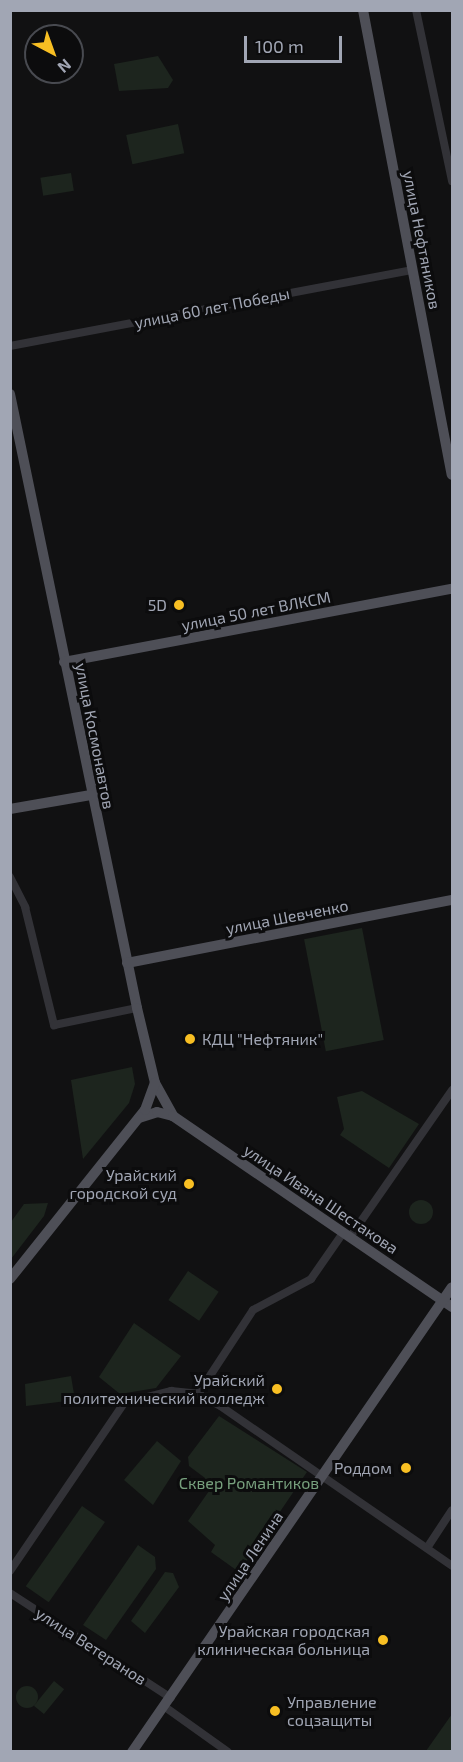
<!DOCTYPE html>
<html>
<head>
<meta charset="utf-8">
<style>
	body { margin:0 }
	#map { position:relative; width:463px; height:1762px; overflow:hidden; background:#111112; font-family:"Exo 2",sans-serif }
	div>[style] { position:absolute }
	.green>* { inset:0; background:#1d251e; transform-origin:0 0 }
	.round { border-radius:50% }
	.minor>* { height:8px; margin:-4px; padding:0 4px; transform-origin:4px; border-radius:4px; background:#323237 }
	.major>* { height:10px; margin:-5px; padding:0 5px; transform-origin:5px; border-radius:5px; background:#4e4f57 }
	.dots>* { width:16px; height:16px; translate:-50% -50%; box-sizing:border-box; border:3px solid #0c0c0d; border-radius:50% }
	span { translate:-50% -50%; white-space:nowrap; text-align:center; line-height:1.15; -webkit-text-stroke:6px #0c0c0d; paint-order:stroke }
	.street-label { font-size:16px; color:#a1a6b4 }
	.poi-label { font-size:16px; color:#a1a6b4 }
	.right { translate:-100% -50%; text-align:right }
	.left { translate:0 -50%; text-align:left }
	.park-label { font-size:16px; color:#77a07d }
	.frame { position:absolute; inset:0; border:12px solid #a1a6b4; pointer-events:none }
	.north { position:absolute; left:24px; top:24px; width:60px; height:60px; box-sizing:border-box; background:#0c0c0d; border:2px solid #484a50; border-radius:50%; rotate:139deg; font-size:16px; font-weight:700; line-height:24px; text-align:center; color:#a1a6b4 }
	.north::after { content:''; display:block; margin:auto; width:21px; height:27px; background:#f8bf23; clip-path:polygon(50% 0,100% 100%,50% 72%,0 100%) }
	.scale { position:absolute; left:244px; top:36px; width:98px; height:27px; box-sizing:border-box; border:3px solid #a1a6b4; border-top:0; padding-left:8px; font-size:18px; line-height:21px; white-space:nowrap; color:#a1a6b4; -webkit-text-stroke:4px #0c0c0d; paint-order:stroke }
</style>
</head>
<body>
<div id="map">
	<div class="green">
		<i style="clip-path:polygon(158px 56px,173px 80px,168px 88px,119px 91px,114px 64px)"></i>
		<i style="left:178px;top:124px;width:30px;height:53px;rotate:78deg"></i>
		<i style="left:71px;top:173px;width:18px;height:31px;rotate:81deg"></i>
		<i style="left:362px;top:928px;width:114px;height:59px;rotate:79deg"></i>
		<i style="clip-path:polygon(132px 1067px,135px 1084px,129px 1103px,83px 1159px,71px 1080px)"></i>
		<i style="clip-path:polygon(362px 1091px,419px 1124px,389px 1168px,340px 1135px,344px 1129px,337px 1097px)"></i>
		<i class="round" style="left:409px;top:1200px;width:24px;height:24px"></i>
		<i style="clip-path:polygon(48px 1203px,44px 1216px,11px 1259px,11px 1222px,24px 1204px)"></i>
		<i style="left:188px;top:1271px;width:37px;height:35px;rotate:34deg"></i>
		<i style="clip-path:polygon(134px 1323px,181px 1356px,156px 1388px,120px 1394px,99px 1377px)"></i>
		<i style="clip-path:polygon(71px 1376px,75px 1400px,26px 1406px,25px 1384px)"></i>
		<i style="clip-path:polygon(219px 1416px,307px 1472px,239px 1572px,211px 1552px,215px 1545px,188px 1521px,209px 1491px,205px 1478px,189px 1466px,188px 1457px)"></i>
		<i style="clip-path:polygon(157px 1441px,181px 1461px,153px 1505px,124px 1480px)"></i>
		<i style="left:82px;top:1506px;width:28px;height:98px;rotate:35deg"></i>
		<i style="clip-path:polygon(138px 1545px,155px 1557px,156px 1569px,106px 1640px,83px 1625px)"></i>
		<i style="clip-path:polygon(165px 1572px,173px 1573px,179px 1587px,145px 1633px,131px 1621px)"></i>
		<i style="left:54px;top:1681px;width:13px;height:32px;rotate:39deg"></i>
		<i class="round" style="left:16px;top:1686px;width:22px;height:22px"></i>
		<i style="clip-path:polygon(452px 1714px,452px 1751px,426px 1751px)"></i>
	</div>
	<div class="minor">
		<i style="left:416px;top:10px;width:175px;rotate:78.1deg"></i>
		<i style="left:10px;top:346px;width:410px;rotate:-10.7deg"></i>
		<i style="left:10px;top:877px;width:34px;rotate:63deg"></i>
		<i style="left:25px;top:907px;width:122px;rotate:76.2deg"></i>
		<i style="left:54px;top:1025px;width:85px;rotate:-11.6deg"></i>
		<i style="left:350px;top:1237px;width:179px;rotate:-55.2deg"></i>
		<i style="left:198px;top:1394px;width:100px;rotate:-56.8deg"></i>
		<i style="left:253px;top:1310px;width:66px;rotate:-28.1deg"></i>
		<i style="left:311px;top:1279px;width:56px;rotate:-55.2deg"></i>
		<i style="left:427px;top:1548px;width:45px;rotate:-56.7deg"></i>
		<i style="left:10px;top:1571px;width:203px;rotate:-55.8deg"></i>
		<i style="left:124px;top:1403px;width:49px;rotate:-14.3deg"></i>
		<i style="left:171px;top:1391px;width:27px;rotate:6deg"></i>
		<i style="left:198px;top:1394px;width:24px;rotate:28deg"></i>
		<i style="left:219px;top:1405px;width:283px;rotate:34.6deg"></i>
		<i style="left:10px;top:1593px;width:192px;rotate:33.1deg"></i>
		<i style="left:165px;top:1707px;width:77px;rotate:35.5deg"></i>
	</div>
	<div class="major">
		<i style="left:363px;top:10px;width:473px;rotate:79.2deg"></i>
		<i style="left:10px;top:394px;width:627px;rotate:78.31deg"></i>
		<i style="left:137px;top:1008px;width:77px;rotate:76.5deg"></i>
		<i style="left:155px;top:1083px;width:38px;rotate:61deg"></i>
		<i style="left:64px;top:662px;width:395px;rotate:-10.7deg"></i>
		<i style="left:10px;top:809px;width:82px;rotate:-9.8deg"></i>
		<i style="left:127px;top:963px;width:331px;rotate:-11deg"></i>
		<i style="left:139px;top:1118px;width:19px;rotate:-18deg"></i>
		<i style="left:157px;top:1112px;width:16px;rotate:14deg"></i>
		<i style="left:173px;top:1116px;width:338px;rotate:34.4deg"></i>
		<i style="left:10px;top:1279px;width:216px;rotate:-51.4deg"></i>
		<i style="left:145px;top:1110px;width:29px;rotate:-70deg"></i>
		<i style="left:132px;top:1752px;width:564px;rotate:-55.47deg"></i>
	</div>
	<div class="dots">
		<i style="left:179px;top:605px;background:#f8bf23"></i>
		<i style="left:190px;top:1039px;background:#f8bf23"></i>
		<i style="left:189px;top:1184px;background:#f8bf23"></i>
		<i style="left:277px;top:1389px;background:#f8bf23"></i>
		<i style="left:406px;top:1468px;background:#f8bf23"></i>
		<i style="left:383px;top:1640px;background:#f8bf23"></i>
		<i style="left:275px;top:1711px;background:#f8bf23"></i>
	</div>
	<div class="street-label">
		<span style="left:422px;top:240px;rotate:79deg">улица Нефтяников</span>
		<span style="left:212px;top:308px;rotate:-11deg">улица 60 лет Победы</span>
		<span style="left:256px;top:611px;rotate:-11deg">улица 50 лет ВЛКСМ</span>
		<span style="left:95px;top:736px;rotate:79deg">улица Космонавтов</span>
		<span style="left:287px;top:917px;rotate:-11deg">улица Шевченко</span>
		<span style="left:321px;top:1199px;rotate:34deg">улица Ивана Шестакова</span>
		<span style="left:250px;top:1556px;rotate:-56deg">улица Ленина</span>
		<span style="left:91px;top:1646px;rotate:33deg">улица Ветеранов</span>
	</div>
	<div class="poi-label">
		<span class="right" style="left:167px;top:605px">5D</span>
		<span class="left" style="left:202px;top:1039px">КДЦ "Нефтяник"</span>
		<span class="right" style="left:177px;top:1184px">Урайский<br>городской суд</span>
		<span class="right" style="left:265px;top:1389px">Урайский<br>политехнический колледж</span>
		<span class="right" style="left:392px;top:1468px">Роддом</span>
		<span class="right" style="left:370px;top:1640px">Урайская городская<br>клиническая больница</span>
		<span class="left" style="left:287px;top:1711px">Управление<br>соцзащиты</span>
	</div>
	<div class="park-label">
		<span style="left:249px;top:1483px">Сквер Романтиков</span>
	</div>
	<div class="frame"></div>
	<div class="north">N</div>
	<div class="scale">100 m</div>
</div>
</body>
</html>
